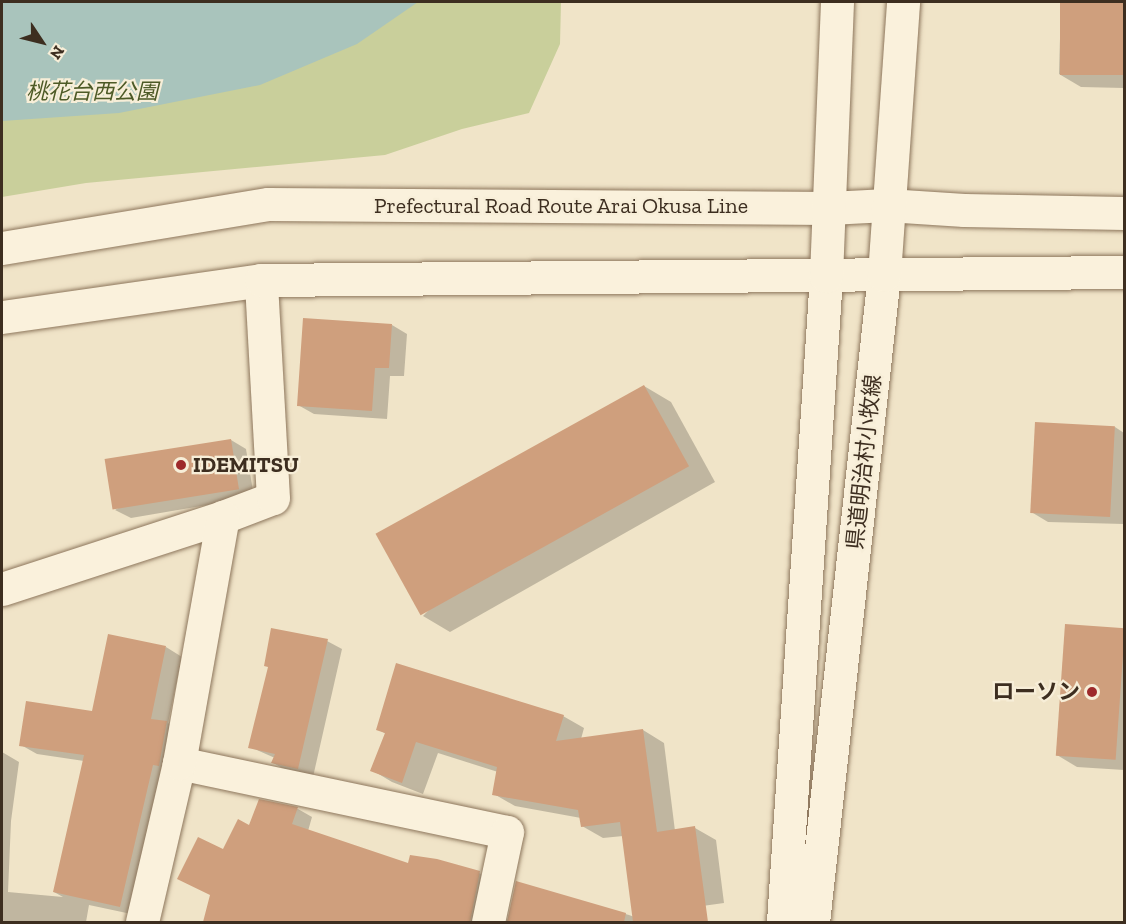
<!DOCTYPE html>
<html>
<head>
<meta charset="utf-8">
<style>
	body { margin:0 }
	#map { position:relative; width:1126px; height:924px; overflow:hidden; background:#f0e4c8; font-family:"Zilla Slab","Noto Sans JP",serif }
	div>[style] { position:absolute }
	.green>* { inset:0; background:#c9cf9b }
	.water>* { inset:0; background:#a9c4bc }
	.shadow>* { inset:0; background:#0003 }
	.building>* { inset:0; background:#cf9f7d; transform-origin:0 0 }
	.roads { filter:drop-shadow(0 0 2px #8d765c) drop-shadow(0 0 2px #8d765c) }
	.minor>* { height:33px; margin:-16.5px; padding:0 16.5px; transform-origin:16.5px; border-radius:16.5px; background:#faf1dc }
	.secondary>* { height:33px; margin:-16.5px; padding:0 16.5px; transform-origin:16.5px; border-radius:16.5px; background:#faf1dc }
	.dots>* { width:16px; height:16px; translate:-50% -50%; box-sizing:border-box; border:3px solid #f7eed8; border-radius:50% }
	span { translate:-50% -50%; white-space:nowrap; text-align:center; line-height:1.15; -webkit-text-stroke:4.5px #f7eed8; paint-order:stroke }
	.park-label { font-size:22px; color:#4d5a26; font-style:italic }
	.street-label { font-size:22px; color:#3d2e20 }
	.poi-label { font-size:22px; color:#3d2e20; font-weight:700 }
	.left { translate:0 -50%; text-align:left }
	.right { translate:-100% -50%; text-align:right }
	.frame { position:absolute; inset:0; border:3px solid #3d2e20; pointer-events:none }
	.north { position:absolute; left:12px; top:12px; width:60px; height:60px; -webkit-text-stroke:4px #f7eed8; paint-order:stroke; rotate:125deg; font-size:16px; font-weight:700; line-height:24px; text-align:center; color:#3d2e20 }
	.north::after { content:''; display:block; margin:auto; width:21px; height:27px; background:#3d2e20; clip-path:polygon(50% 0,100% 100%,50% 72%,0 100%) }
</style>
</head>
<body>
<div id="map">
	<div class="green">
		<i style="clip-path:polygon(2px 2px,561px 2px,560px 44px,529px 113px,462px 129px,385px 155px,86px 183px,2px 197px)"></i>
	</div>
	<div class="water">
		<i style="clip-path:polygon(2px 2px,418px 2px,357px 44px,260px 85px,119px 113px,2px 121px)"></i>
	</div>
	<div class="shadow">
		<i style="clip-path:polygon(1061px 2px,1124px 2px,1124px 88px,1081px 87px,1059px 74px)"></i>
		<i style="clip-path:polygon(392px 325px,407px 334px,404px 376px,390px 376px,387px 419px,314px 414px,298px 405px)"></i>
		<i style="clip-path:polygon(644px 386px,671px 402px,715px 482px,450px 632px,423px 616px)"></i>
		<i style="clip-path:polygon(1115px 427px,1124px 433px,1124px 524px,1048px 522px,1033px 513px)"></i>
		<i style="clip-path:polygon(231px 440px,246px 449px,254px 497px,131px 518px,115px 510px)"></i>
		<i style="clip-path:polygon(1124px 630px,1124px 770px,1077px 767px,1057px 755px)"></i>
		<i style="clip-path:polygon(327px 641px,342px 649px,313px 777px,288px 771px,273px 763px,275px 758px,250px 747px)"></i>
		<i style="clip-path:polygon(166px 647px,182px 657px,168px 723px,183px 732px,136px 915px,89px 905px,86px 922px,2px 922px,2px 752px,19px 762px,11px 821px,8px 892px,63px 897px,54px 892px,84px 761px,37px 754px,21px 745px,94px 712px)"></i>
		<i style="clip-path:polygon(563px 716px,584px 728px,581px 739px,643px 730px,664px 743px,675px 831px,695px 828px,716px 840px,724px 903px,652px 913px,623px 836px,603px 838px,582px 826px,581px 818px,515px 806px,494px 794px,498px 772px,438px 753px,423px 794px,392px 782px,372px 770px,386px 734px,378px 729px)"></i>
		<i style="clip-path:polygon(260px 801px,298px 809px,312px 817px,308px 831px,409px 865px,479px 873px,494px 881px,487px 922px,205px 922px,224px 851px,250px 827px)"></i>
		<i style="clip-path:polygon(517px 883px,629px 915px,648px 922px,507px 922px)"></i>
	</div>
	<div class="building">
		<i style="left:1060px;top:2px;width:65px;height:73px"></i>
		<i style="clip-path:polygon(303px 318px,392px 324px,389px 368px,375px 368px,372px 411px,297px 406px)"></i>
		<i style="left:644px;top:385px;width:93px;height:307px;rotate:61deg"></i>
		<i style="left:1035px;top:422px;width:80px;height:91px;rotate:3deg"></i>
		<i style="left:231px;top:439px;width:51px;height:128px;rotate:81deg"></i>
		<i style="left:1065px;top:624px;width:60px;height:132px;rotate:4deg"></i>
		<i style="clip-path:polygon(271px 628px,328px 639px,298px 769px,271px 763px,275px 754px,248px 748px,268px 667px,264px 666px)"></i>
		<i style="clip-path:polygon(108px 634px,166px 646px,151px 719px,167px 721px,159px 766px,153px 765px,120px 907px,53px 892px,84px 755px,19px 746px,26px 701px,92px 711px)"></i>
		<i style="clip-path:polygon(396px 663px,564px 715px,556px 741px,643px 729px,657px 832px,695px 826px,708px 922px,633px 922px,620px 822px,581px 827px,578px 810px,492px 795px,497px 767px,416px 742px,402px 783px,370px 771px,385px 733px,376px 730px)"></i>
		<i style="clip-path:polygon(259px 799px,298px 807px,292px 824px,408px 863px,410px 855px,437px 859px,480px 871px,470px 922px,203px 922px,210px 895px,177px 879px,198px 837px,223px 849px,238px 819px,249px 825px)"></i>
		<i style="clip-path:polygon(516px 881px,626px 913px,624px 922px,507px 922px)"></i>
	</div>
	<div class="roads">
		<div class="minor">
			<i style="left:2px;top:589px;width:232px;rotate:-18deg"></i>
			<i style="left:223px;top:517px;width:53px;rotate:-20.8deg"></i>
			<i style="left:273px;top:498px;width:218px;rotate:-93.2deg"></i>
			<i style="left:179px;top:763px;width:335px;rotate:11.9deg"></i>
			<i style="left:507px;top:832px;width:92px;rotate:101.9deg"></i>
			<i style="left:142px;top:922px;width:163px;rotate:-76.9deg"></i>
			<i style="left:179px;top:763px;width:250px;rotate:-79.9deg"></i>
		</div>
		<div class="secondary">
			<i style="left:2px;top:248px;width:270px;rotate:-9.4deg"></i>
			<i style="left:268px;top:204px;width:561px;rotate:0.41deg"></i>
			<i style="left:829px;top:208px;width:58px;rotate:-3deg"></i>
			<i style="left:887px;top:205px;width:77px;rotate:3.7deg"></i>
			<i style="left:964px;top:210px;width:160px;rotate:1.1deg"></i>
			<i style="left:2px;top:317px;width:262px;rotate:-8.1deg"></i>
			<i style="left:261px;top:280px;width:863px;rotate:-0.53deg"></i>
			<i style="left:783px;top:922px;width:647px;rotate:-86.19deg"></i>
			<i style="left:826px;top:276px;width:274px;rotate:-87.7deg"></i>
			<i style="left:813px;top:922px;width:651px;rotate:-83.74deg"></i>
			<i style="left:884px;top:275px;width:274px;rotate:-86deg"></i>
		</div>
	</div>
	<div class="dots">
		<i style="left:181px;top:465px;background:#9e2a2b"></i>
		<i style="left:1092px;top:692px;background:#9e2a2b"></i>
	</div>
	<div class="park-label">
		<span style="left:92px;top:92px">桃花台西公園</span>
	</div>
	<div class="street-label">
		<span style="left:561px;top:206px">Prefectural Road Route Arai Okusa Line</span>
		<span style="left:864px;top:462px;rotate:-84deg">県道明治村小牧線</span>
	</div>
	<div class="poi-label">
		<span class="left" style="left:193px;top:465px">IDEMITSU</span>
		<span class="right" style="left:1080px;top:692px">ローソン</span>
	</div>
	<div class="frame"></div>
	<div class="north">N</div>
</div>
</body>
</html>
